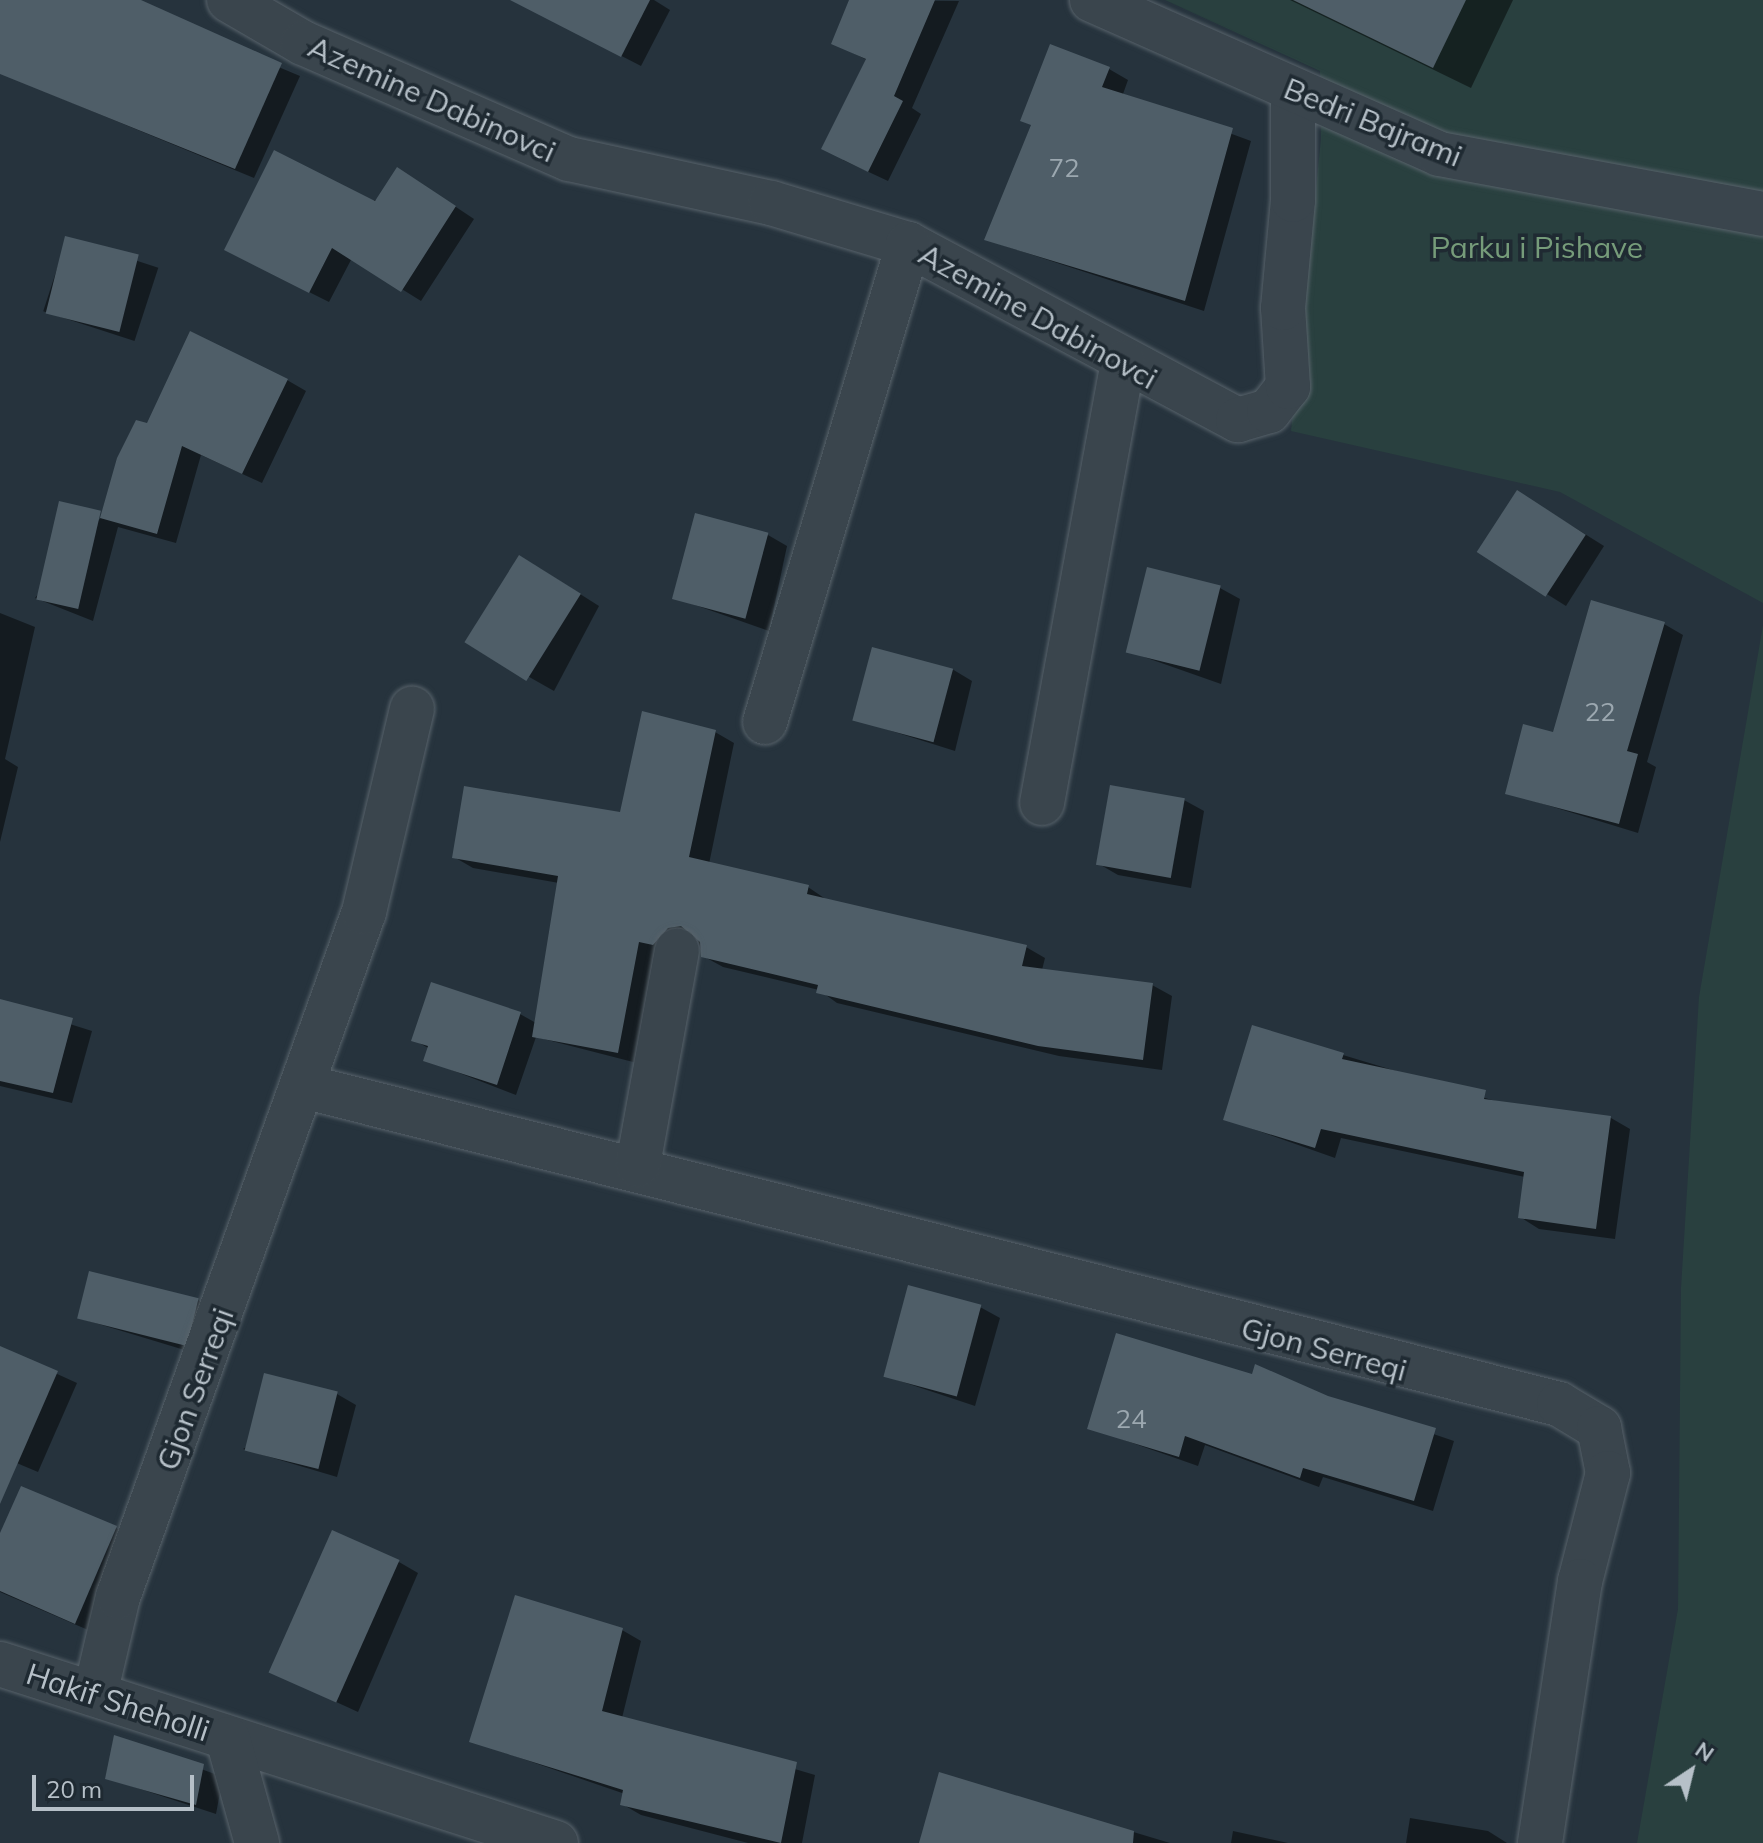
<!DOCTYPE html>
<html>
<head>
<meta charset="utf-8">
<style>
	body { margin:0 }
	#map { position:relative; width:1763px; height:1843px; overflow:hidden; background:#26333d; font-family:Mulish,sans-serif }
	div>[style] { position:absolute }
	.green>* { inset:0; background:#29403f }
	.shadow>* { inset:0; background:#0007; transform-origin:0 0 }
	.building>* { inset:0; background:#4f5e68; transform-origin:0 0 }
	.roads { filter:drop-shadow(0 0 2px #58636b) drop-shadow(0 0 2px #58636b) }
	.minor>* { height:44px; margin:-22px; padding:0 22px; transform-origin:22px; border-radius:22px; background:#3a454d }
	span { translate:-50% -50%; white-space:nowrap; text-align:center; line-height:1.15; -webkit-text-stroke:7px #1f2a32; paint-order:stroke }
	.number-label { font-size:26px; color:#9ca8b0 }
	.number-label span { -webkit-text-stroke-width:0 }
	.street-label { font-size:30px; color:#b6c0c8 }
	.park-label { font-size:30px; color:#769c7a }
	.north { position:absolute; left:1651px; top:1731px; width:80px; height:80px; -webkit-text-stroke:6px #1f2a32; paint-order:stroke; rotate:35deg; font-size:22px; font-weight:700; line-height:32px; text-align:center; color:#b6c0c8 }
	.north::after { content:''; display:block; margin:auto; width:28px; height:36px; background:#b6c0c8; clip-path:polygon(50% 0,100% 100%,50% 72%,0 100%) }
	.scale { position:absolute; left:32px; top:1775px; width:162px; height:36px; box-sizing:border-box; border:4px solid #b6c0c8; border-top:0; padding-left:10px; font-size:24px; line-height:28px; white-space:nowrap; color:#b6c0c8; -webkit-text-stroke:6px #1f2a32; paint-order:stroke }
</style>
</head>
<body>
<div id="map">
	<div class="green">
		<i style="clip-path:polygon(1165px 0,1763px 0,1763px 603px,1560px 492px,1291px 431px,1321px 139px,1320px 71px)"></i>
		<i style="clip-path:polygon(1763px 625px,1763px 1843px,1637px 1843px,1678px 1609px,1681px 1288px,1699px 997px)"></i>
	</div>
	<div class="shadow">
		<i style="clip-path:polygon(0 0,119px 0,300px 76px,254px 178px,0 73px)"></i>
		<i style="clip-path:polygon(563px 0,654px 0,670px 10px,641px 66px,573px 31px)"></i>
		<i style="clip-path:polygon(852px 0,959px 1px,912px 108px,921px 114px,888px 181px,843px 160px,867px 60px,833px 43px)"></i>
		<i style="clip-path:polygon(1290px 0,1513px 0,1471px 88px)"></i>
		<i style="clip-path:polygon(1109px 69px,1128px 80px,1123px 94px,1251px 141px,1204px 311px,987px 240px)"></i>
		<i style="clip-path:polygon(417px 181px,474px 219px,421px 301px,352px 258px,329px 302px,245px 260px)"></i>
		<i style="left:67px;top:238px;width:96px;height:77px;rotate:18deg"></i>
		<i style="clip-path:polygon(287px 380px,306px 391px,262px 483px,201px 455px,176px 543px,118px 527px,93px 621px,35px 598px,103px 515px,148px 426px)"></i>
		<i style="clip-path:polygon(1537px 504px,1604px 546px,1566px 606px,1480px 552px)"></i>
		<i style="clip-path:polygon(768px 535px,787px 546px,769px 631px,678px 599px)"></i>
		<i style="clip-path:polygon(539px 568px,599px 606px,554px 691px,471px 644px)"></i>
		<i style="clip-path:polygon(1220px 588px,1240px 599px,1221px 684px,1130px 652px)"></i>
		<i style="clip-path:polygon(0 613px,35px 627px,5px 759px,18px 767px,0 842px)"></i>
		<i style="clip-path:polygon(1664px 624px,1683px 635px,1647px 762px,1656px 767px,1638px 833px,1508px 793px,1554px 734px)"></i>
		<i style="clip-path:polygon(952px 669px,972px 681px,955px 751px,860px 721px)"></i>
		<i style="clip-path:polygon(715px 732px,734px 743px,709px 864px,808px 887px,827px 900px,1026px 947px,1045px 958px,1042px 970px,1152px 985px,1172px 996px,1162px 1070px,1059px 1056px,837px 1003px,819px 990px,723px 967px,703px 956px,697px 937px,688px 938px,637px 1063px,536px 1037px,516px 1095px,426px 1060px,430px 1049px,414px 1040px,520px 1014px,536px 1023px,559px 883px,473px 868px,454px 857px,621px 814px)"></i>
		<i style="clip-path:polygon(1184px 800px,1204px 811px,1191px 888px,1118px 875px,1099px 864px)"></i>
		<i style="clip-path:polygon(0 1002px,92px 1031px,72px 1103px,0 1086px)"></i>
		<i style="clip-path:polygon(1343px 1055px,1505px 1104px,1611px 1118px,1630px 1129px,1615px 1239px,1539px 1229px,1520px 1217px,1525px 1177px,1341px 1138px,1335px 1158px,1225px 1119px)"></i>
		<i style="clip-path:polygon(198px 1300px,217px 1311px,201px 1355px,79px 1318px)"></i>
		<i style="clip-path:polygon(980px 1307px,1000px 1318px,975px 1406px,885px 1376px)"></i>
		<i style="clip-path:polygon(0 1348px,77px 1383px,38px 1472px,0 1456px)"></i>
		<i style="clip-path:polygon(337px 1394px,356px 1405px,337px 1477px,243px 1449px)"></i>
		<i style="clip-path:polygon(1327px 1398px,1454px 1441px,1433px 1511px,1323px 1477px,1319px 1487px,1205px 1445px,1198px 1466px,1090px 1428px)"></i>
		<i style="clip-path:polygon(116px 1528px,135px 1539px,95px 1633px,0 1592px,0 1538px)"></i>
		<i style="clip-path:polygon(399px 1562px,418px 1573px,358px 1712px,273px 1673px)"></i>
		<i style="clip-path:polygon(622px 1630px,641px 1641px,622px 1718px,815px 1775px,802px 1843px,748px 1843px,641px 1815px,622px 1804px,625px 1794px,471px 1741px)"></i>
		<i style="clip-path:polygon(116px 1738px,223px 1777px,216px 1814px,107px 1778px)"></i>
		<i style="clip-path:polygon(940px 1774px,1170px 1843px,921px 1843px)"></i>
		<i style="clip-path:polygon(1410px 1818px,1488px 1831px,1507px 1843px,1406px 1843px)"></i>
		<i style="clip-path:polygon(1233px 1831px,1288px 1843px,1231px 1843px)"></i>
	</div>
	<div class="building">
		<i style="clip-path:polygon(0 0,141px 0,282px 63px,235px 169px,0 74px)"></i>
		<i style="clip-path:polygon(510px 0,650px 0,621px 57px)"></i>
		<i style="clip-path:polygon(849px 0,935px 0,894px 96px,903px 101px,868px 172px,821px 149px,866px 59px,831px 44px)"></i>
		<i style="clip-path:polygon(1293px 0,1466px 0,1433px 68px)"></i>
		<i style="clip-path:polygon(1050px 44px,1110px 67px,1102px 87px,1233px 128px,1185px 301px,984px 240px,1031px 125px,1020px 121px)"></i>
		<i style="clip-path:polygon(274px 150px,375px 201px,397px 167px,456px 206px,401px 292px,332px 248px,309px 293px,224px 250px)"></i>
		<i style="left:65px;top:236px;width:76px;height:80px;rotate:14deg"></i>
		<i style="clip-path:polygon(190px 331px,288px 379px,242px 474px,182px 446px,157px 534px,100px 518px,117px 458px,136px 420px,147px 423px)"></i>
		<i style="left:1517px;top:490px;width:82px;height:74px;rotate:33deg"></i>
		<i style="left:59px;top:501px;width:43px;height:101px;rotate:13deg"></i>
		<i style="left:695px;top:513px;width:76px;height:89px;rotate:15deg"></i>
		<i style="left:519px;top:555px;width:73px;height:103px;rotate:32deg"></i>
		<i style="left:1147px;top:567px;width:76px;height:88px;rotate:14deg"></i>
		<i style="clip-path:polygon(1591px 600px,1665px 622px,1627px 751px,1638px 754px,1619px 824px,1505px 794px,1523px 724px,1553px 732px)"></i>
		<i style="left:872px;top:647px;width:84px;height:76px;rotate:15deg"></i>
		<i style="clip-path:polygon(642px 711px,716px 730px,689px 857px,809px 885px,807px 894px,1027px 945px,1022px 966px,1153px 983px,1143px 1060px,1038px 1046px,816px 993px,818px 985px,701px 957px,700px 942px,681px 926px,668px 928px,653px 945px,639px 942px,618px 1053px,532px 1037px,558px 876px,452px 858px,464px 786px,620px 812px)"></i>
		<i style="left:1110px;top:785px;width:76px;height:81px;rotate:10deg"></i>
		<i style="clip-path:polygon(431px 982px,521px 1012px,497px 1085px,423px 1061px,428px 1046px,411px 1041px)"></i>
		<i style="clip-path:polygon(0 999px,73px 1018px,53px 1093px,0 1081px)"></i>
		<i style="clip-path:polygon(1252px 1025px,1344px 1053px,1342px 1059px,1486px 1090px,1484px 1099px,1611px 1116px,1596px 1229px,1518px 1218px,1524px 1172px,1321px 1129px,1315px 1148px,1223px 1120px)"></i>
		<i style="left:89px;top:1271px;width:113px;height:49px;rotate:14deg"></i>
		<i style="left:908px;top:1285px;width:76px;height:95px;rotate:15deg"></i>
		<i style="clip-path:polygon(1116px 1333px,1252px 1374px,1255px 1364px,1328px 1396px,1436px 1428px,1414px 1501px,1303px 1468px,1300px 1478px,1185px 1436px,1179px 1457px,1087px 1429px)"></i>
		<i style="clip-path:polygon(0 1346px,58px 1371px,0 1504px)"></i>
		<i style="left:264px;top:1373px;width:76px;height:80px;rotate:14deg"></i>
		<i style="clip-path:polygon(21px 1486px,117px 1526px,75px 1624px,0 1591px,0 1533px)"></i>
		<i style="left:332px;top:1530px;width:74px;height:156px;rotate:24deg"></i>
		<i style="clip-path:polygon(515px 1595px,623px 1628px,602px 1711px,797px 1762px,781px 1843px,620px 1805px,623px 1790px,469px 1742px)"></i>
		<i style="clip-path:polygon(114px 1735px,204px 1764px,196px 1805px,105px 1779px)"></i>
		<i style="clip-path:polygon(939px 1772px,1134px 1831px,1133px 1843px,919px 1843px)"></i>
	</div>
	<div class="roads">
		<div class="minor">
			<i style="left:229px;top:0;width:86px;rotate:30.2deg"></i>
			<i style="left:303px;top:43px;width:290px;rotate:23.6deg"></i>
			<i style="left:569px;top:159px;width:207px;rotate:12.3deg"></i>
			<i style="left:771px;top:203px;width:143px;rotate:16.7deg"></i>
			<i style="left:908px;top:244px;width:374px;rotate:28.1deg"></i>
			<i style="left:1238px;top:420px;width:32px;rotate:-16deg"></i>
			<i style="left:1269px;top:411px;width:31px;rotate:-52deg"></i>
			<i style="left:1288px;top:387px;width:79px;rotate:-93.6deg"></i>
			<i style="left:1283px;top:308px;width:108px;rotate:-84.7deg"></i>
			<i style="left:1293px;top:200px;width:109px;rotate:-90deg"></i>
			<i style="left:1092px;top:0;width:380px;rotate:23.9deg"></i>
			<i style="left:1439px;top:154px;width:330px;rotate:10.5deg"></i>
			<i style="left:765px;top:722px;width:499px;rotate:-73.3deg"></i>
			<i style="left:1042px;top:803px;width:448px;rotate:-79.6deg"></i>
			<i style="left:307px;top:1087px;width:1292px;rotate:14.21deg"></i>
			<i style="left:1559px;top:1404px;width:47px;rotate:31deg"></i>
			<i style="left:1599px;top:1428px;width:46px;rotate:78.7deg"></i>
			<i style="left:1608px;top:1473px;width:112px;rotate:104.5deg"></i>
			<i style="left:1580px;top:1581px;width:265px;rotate:98.7deg"></i>
			<i style="left:638px;top:1165px;width:218px;rotate:-79.7deg"></i>
			<i style="left:0;top:1664px;width:584px;rotate:17.85deg"></i>
			<i style="left:95px;top:1694px;width:100px;rotate:-76.7deg"></i>
			<i style="left:118px;top:1597px;width:728px;rotate:-70.25deg"></i>
			<i style="left:364px;top:912px;width:209px;rotate:-76.7deg"></i>
			<i style="left:228px;top:1739px;width:108px;rotate:74.4deg"></i>
		</div>
	</div>
	<div class="number-label">
		<span style="left:1064px;top:168px">72</span>
		<span style="left:1600px;top:712px">22</span>
		<span style="left:1131px;top:1419px">24</span>
	</div>
	<div class="street-label">
		<span style="left:432px;top:99px;rotate:24deg">Azemine Dabinovci</span>
		<span style="left:1373px;top:122px;rotate:22deg">Bedri Bajrami</span>
		<span style="left:1038px;top:316px;rotate:29deg">Azemine Dabinovci</span>
		<span style="left:1324px;top:1349px;rotate:15deg">Gjon Serreqi</span>
		<span style="left:195px;top:1389px;rotate:-70deg">Gjon Serreqi</span>
		<span style="left:118px;top:1702px;rotate:18deg">Hakif Sheholli</span>
	</div>
	<div class="park-label">
		<span style="left:1537px;top:247px">Parku i Pishave</span>
	</div>
	<div class="north">N</div>
	<div class="scale">20 m</div>
</div>
</body>
</html>
